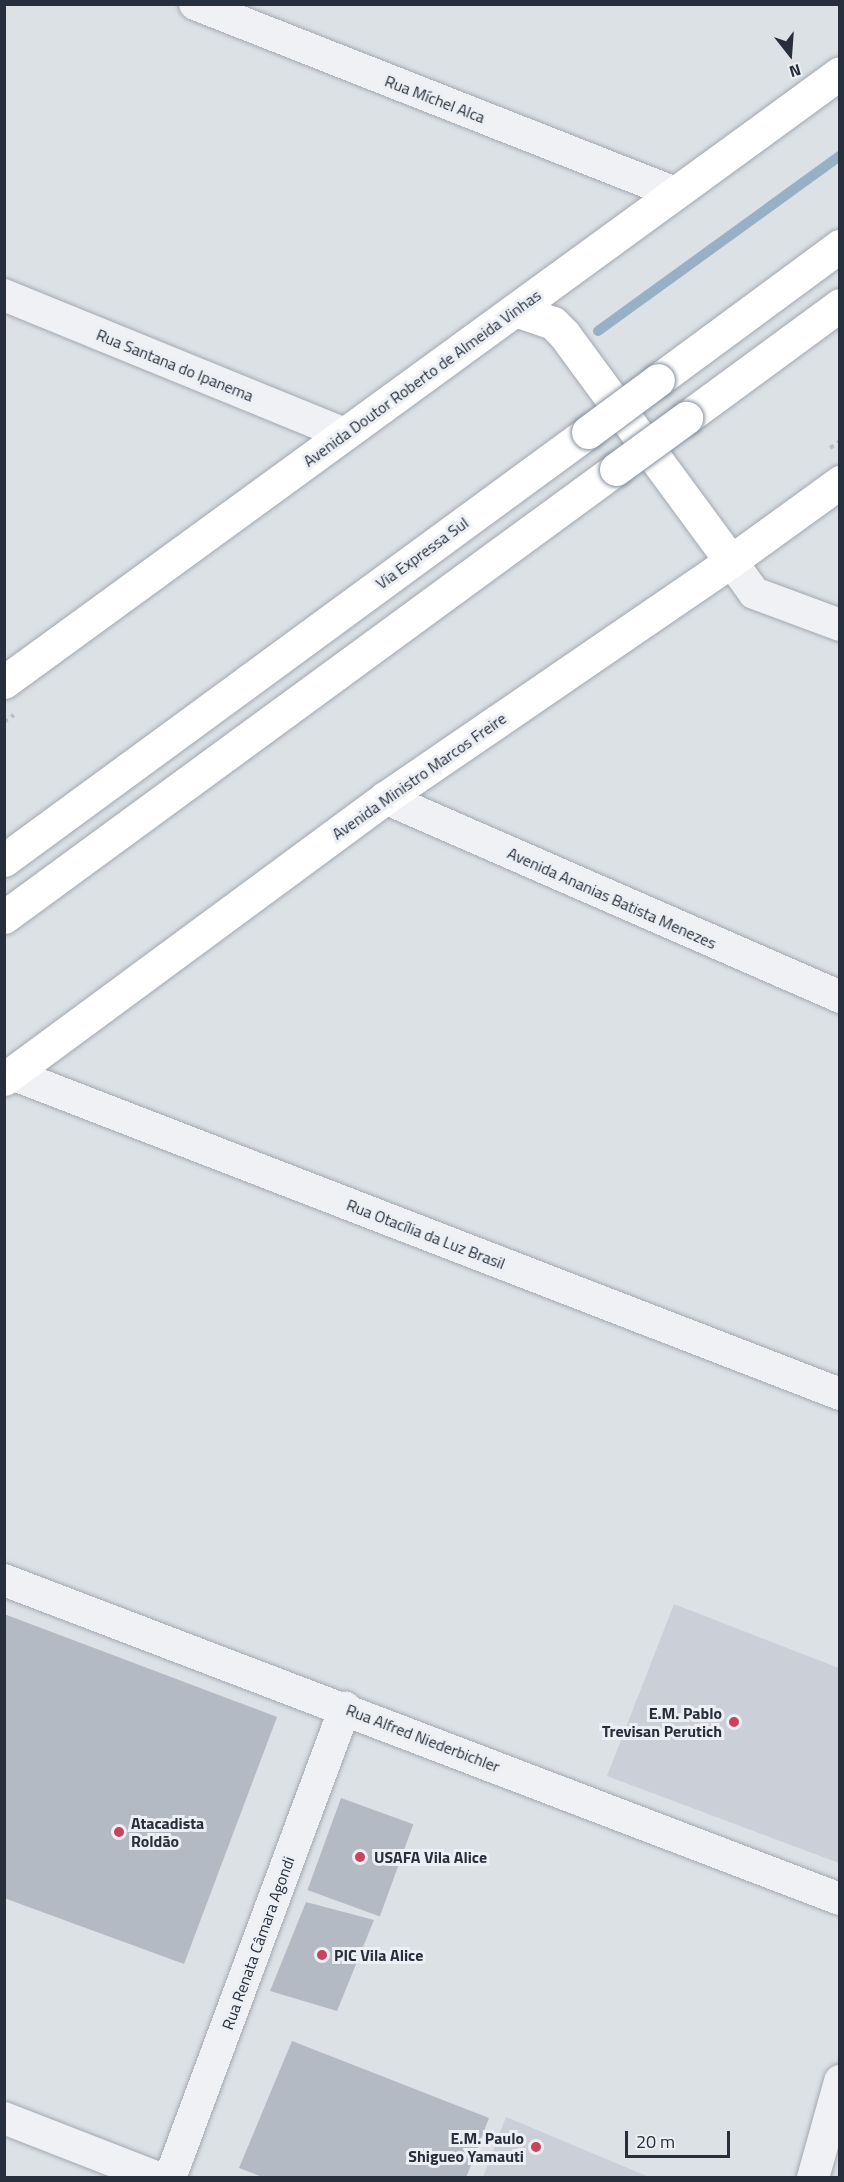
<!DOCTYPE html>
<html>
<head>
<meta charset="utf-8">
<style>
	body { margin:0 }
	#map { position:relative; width:844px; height:2182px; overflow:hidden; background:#dce1e6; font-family:"Titillium Web",sans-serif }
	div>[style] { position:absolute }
	.built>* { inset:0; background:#cbd0d8 }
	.stream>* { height:10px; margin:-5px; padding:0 5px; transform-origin:5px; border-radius:5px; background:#98b0c6 }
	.building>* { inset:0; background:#b4bac3; transform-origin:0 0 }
	.path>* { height:4px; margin-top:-2px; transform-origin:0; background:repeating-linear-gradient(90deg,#bbbfc5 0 4.5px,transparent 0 9px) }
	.roads { filter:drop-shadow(0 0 2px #a2a8b0) drop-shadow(0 0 2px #a2a8b0) }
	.minor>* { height:32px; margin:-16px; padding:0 16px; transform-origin:16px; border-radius:16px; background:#eff1f5 }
	.secondary>* { height:33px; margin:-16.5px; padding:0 16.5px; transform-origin:16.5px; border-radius:16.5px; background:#fff }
	.motorway>* { height:33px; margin:-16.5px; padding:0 16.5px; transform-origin:16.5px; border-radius:16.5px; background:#fff }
	.bridges { filter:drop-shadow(0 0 2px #848f9c) drop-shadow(0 0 2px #848f9c) }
	.motorway-bridge>* { height:33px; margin:-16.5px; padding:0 16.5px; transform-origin:16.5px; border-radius:16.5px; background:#fff }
	.dots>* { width:16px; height:16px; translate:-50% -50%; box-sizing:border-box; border:3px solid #eceff4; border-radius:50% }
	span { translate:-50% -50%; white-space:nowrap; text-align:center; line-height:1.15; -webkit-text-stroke:6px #eceff4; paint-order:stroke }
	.street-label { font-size:16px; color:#272f3c }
	.poi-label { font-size:16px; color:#272f3c; font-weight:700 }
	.right { translate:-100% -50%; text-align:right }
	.left { translate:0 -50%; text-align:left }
	.frame { position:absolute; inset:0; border:6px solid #272f3c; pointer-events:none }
	.north { position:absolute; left:760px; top:24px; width:60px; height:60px; -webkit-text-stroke:4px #eceff4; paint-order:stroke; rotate:163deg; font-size:16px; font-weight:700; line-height:24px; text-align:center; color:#272f3c }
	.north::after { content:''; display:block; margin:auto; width:21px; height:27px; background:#272f3c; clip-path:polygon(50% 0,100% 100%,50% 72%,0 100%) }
	.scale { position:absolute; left:625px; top:2131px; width:105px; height:27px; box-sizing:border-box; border:3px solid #272f3c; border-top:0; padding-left:8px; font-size:18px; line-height:21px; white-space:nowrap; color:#272f3c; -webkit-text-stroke:4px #eceff4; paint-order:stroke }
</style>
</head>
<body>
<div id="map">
	<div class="built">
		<i style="clip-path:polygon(674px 1604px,839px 1668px,839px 1863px,607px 1776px)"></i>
		<i style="clip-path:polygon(506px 2117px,649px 2177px,483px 2177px)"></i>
	</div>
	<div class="stream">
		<i style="left:598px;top:331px;width:299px;rotate:-35.9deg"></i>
	</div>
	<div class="building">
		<i style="clip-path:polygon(4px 1614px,277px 1717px,184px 1964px,4px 1898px)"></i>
		<i style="left:341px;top:1798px;width:77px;height:98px;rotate:20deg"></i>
		<i style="clip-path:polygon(306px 1902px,374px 1920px,337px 2011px,270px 1991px)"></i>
		<i style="clip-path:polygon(292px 2041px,489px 2118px,466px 2178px,265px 2178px,239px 2168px)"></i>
	</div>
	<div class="path">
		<i style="left:830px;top:448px;width:12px;rotate:-35deg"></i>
		<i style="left:4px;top:722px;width:12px;rotate:-35deg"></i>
	</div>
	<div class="roads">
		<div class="minor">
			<i style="left:195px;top:4px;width:516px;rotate:21.49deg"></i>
			<i style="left:4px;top:295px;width:368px;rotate:22.2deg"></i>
			<i style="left:731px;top:561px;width:39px;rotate:54deg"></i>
			<i style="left:754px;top:593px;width:92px;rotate:20.4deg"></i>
			<i style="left:385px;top:798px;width:497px;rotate:23.6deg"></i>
			<i style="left:12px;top:1074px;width:888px;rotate:21.13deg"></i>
			<i style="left:4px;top:1580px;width:895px;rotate:20.89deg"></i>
			<i style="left:4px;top:2118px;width:165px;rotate:21.3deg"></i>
			<i style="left:170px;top:2178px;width:502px;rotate:-69.58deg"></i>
			<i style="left:813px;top:2178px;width:101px;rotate:-74.4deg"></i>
		</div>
		<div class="secondary">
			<i style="left:515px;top:310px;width:40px;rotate:18.9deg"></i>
			<i style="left:553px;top:323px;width:16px;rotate:45deg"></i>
			<i style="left:564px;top:334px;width:282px;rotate:53.7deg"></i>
			<i style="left:4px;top:682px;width:1034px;rotate:-36.07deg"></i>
			<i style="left:4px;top:1079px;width:473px;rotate:-36.4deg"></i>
			<i style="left:385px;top:798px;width:419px;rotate:-34.4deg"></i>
			<i style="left:731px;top:561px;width:135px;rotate:-35.9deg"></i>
		</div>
		<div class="motorway">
			<i style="left:658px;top:380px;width:226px;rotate:-36.4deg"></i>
			<i style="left:686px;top:418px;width:191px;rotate:-36.3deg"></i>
			<i style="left:4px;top:860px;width:724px;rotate:-36.24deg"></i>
			<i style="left:4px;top:917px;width:758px;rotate:-36.21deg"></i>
		</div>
	</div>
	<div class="bridges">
		<div class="motorway-bridge">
			<i style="left:588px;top:432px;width:87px;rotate:-36.6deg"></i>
			<i style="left:616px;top:469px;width:87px;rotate:-36.1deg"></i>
		</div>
	</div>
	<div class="dots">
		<i style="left:734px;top:1722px;background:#c9435d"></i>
		<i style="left:119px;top:1832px;background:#c9435d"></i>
		<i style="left:360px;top:1857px;background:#c9435d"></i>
		<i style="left:322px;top:1955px;background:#c9435d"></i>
		<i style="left:536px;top:2147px;background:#c9435d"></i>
	</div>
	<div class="street-label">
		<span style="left:435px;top:99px;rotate:21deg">Rua Míchel Alca</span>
		<span style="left:175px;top:365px;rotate:22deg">Rua Santana do Ipanema</span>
		<span style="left:422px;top:378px;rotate:-36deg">Avenida Doutor Roberto de Almeida Vinhas</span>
		<span style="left:422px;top:553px;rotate:-36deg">Via Expressa Sul</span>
		<span style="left:419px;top:776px;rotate:-35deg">Avenida Ministro Marcos Freire</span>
		<span style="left:612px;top:898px;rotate:24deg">Avenida Ananias Batista Menezes</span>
		<span style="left:426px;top:1234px;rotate:21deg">Rua Otacília da Luz Brasil</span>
		<span style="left:423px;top:1738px;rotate:21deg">Rua Alfred Niederbichler</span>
		<span style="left:258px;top:1943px;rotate:-70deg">Rua Renata Câmara Agondi</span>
	</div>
	<div class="poi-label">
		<span class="right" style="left:722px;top:1722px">E.M. Pablo<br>Trevisan Perutich</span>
		<span class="left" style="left:131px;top:1832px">Atacadista<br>Roldão</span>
		<span class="left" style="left:374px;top:1857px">USAFA Vila Alice</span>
		<span class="left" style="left:334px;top:1955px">PIC Vila Alice</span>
		<span class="right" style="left:524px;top:2147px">E.M. Paulo<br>Shigueo Yamauti</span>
	</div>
	<div class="frame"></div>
	<div class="north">N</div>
	<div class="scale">20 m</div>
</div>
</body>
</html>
